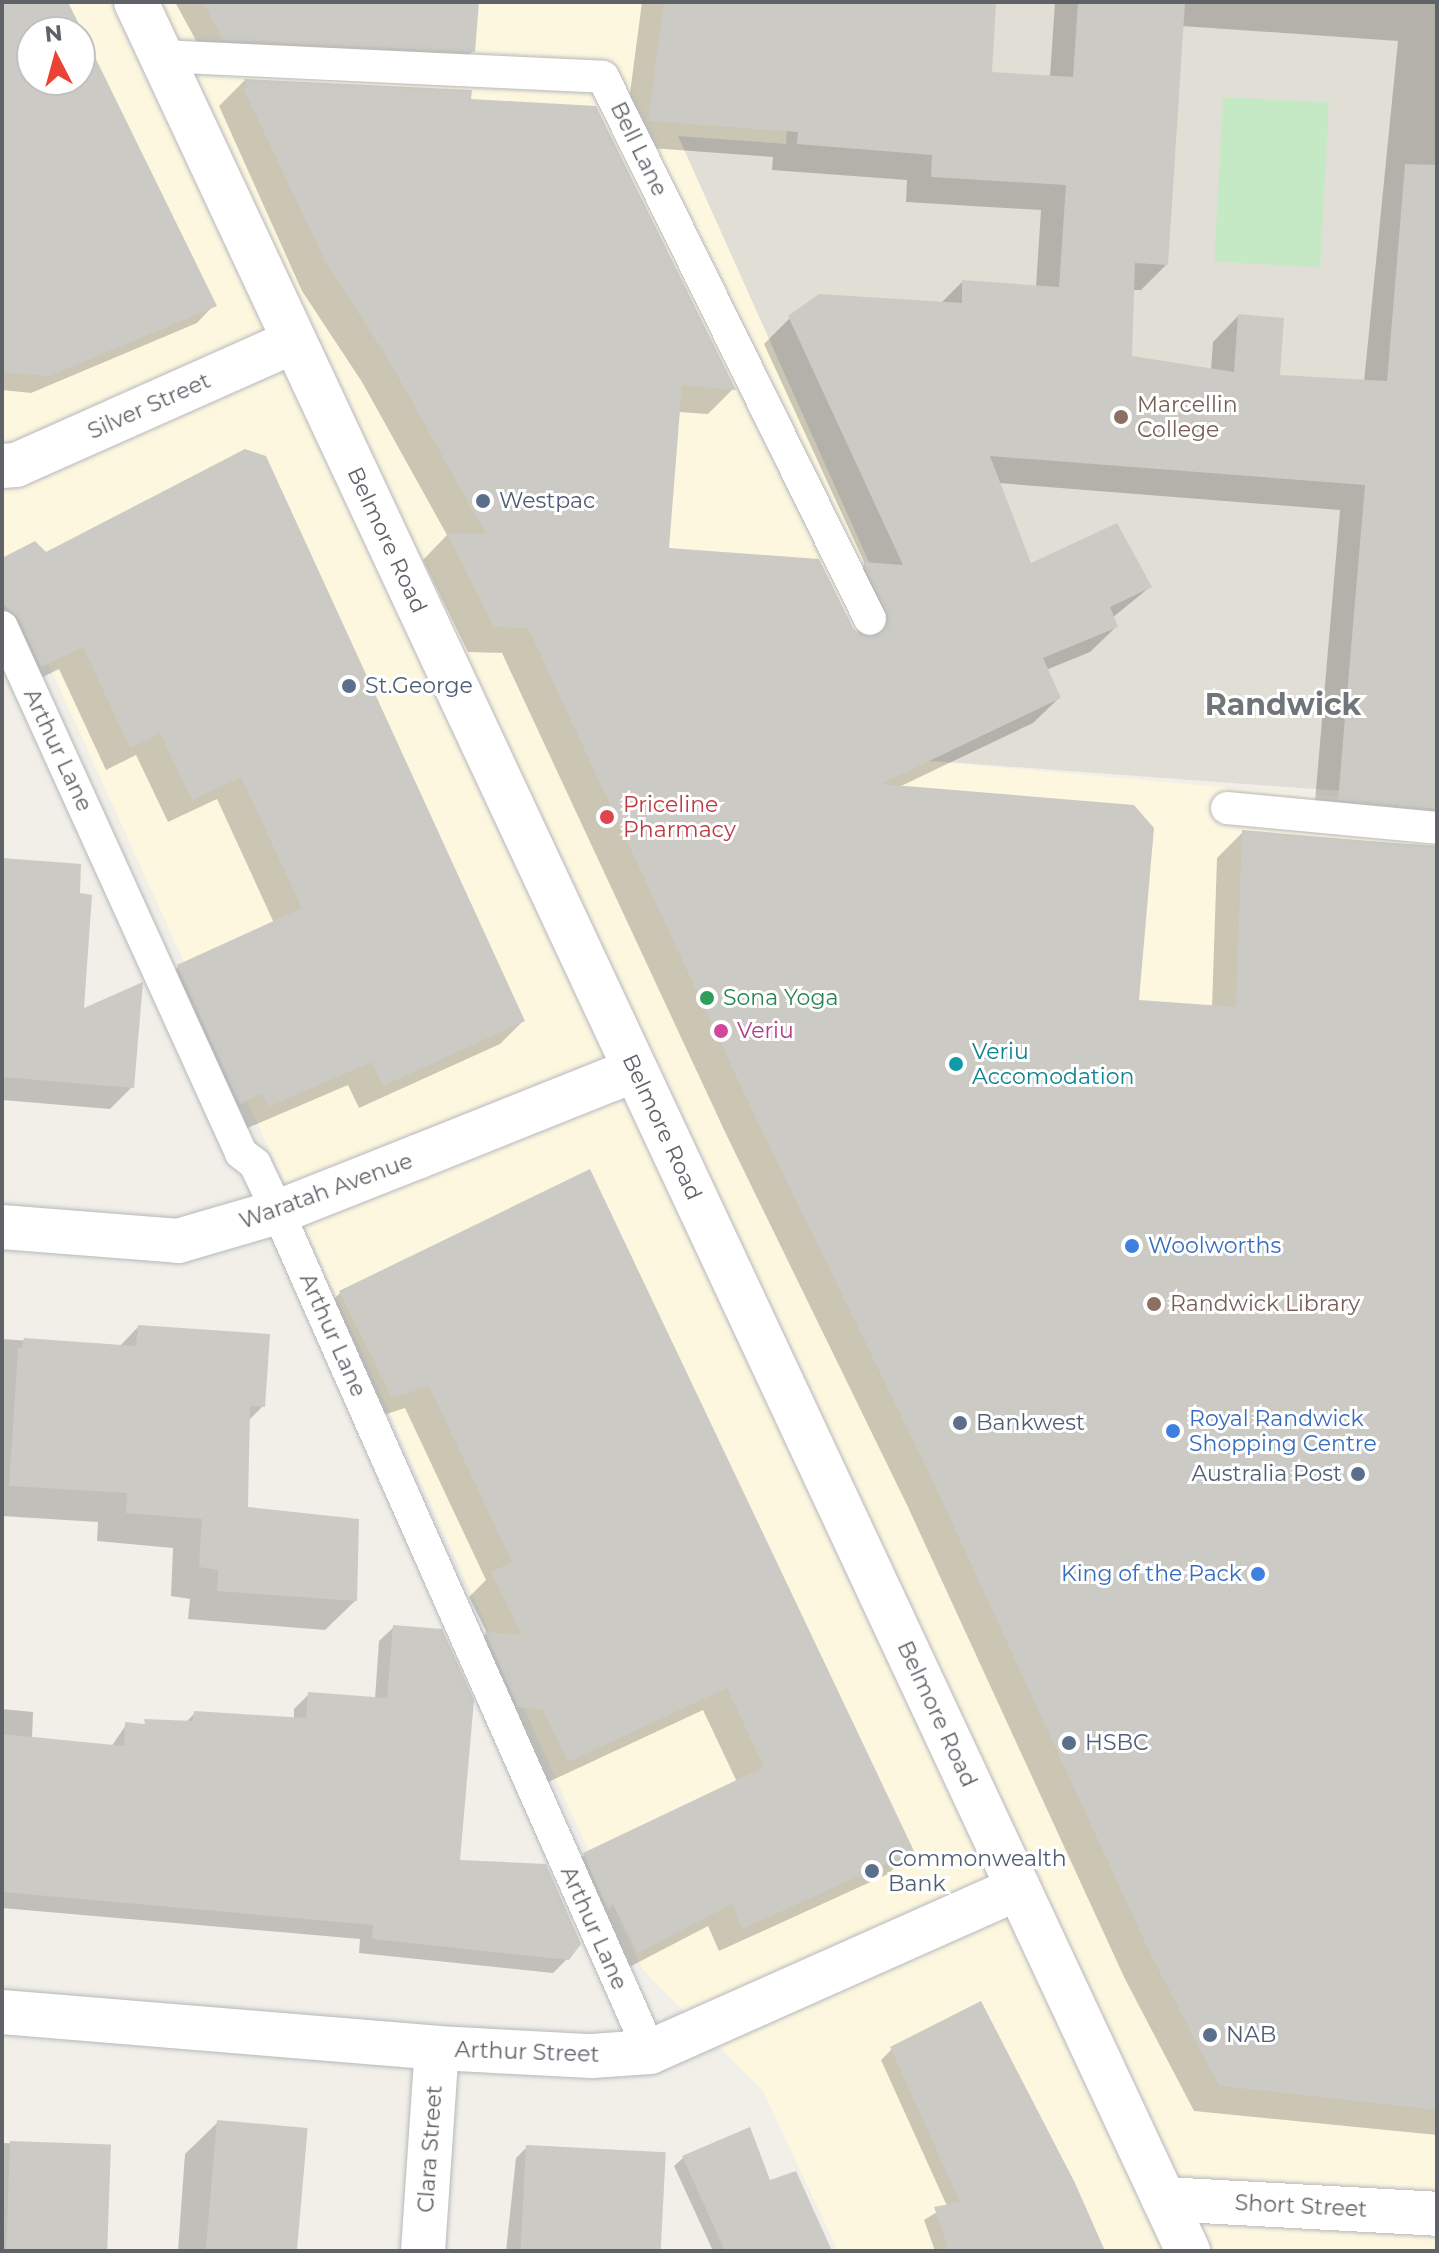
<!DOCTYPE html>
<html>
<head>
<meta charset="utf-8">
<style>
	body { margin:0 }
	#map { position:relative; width:1439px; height:2253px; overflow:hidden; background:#f1efe8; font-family:Montserrat,sans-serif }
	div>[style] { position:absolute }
	.commercial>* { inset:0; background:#fef7e0 }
	.education>* { inset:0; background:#e1ded6 }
	.green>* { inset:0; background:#c5e8c5; transform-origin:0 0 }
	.shadow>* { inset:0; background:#0003; transform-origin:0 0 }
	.building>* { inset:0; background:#cccac5; transform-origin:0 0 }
	.roads { filter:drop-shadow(0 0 2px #b5b8bc) drop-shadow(0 0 2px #b5b8bc) }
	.service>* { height:32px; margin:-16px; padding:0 16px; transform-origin:16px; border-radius:16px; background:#fff }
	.pedestrian>* { height:44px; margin:-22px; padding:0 22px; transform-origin:22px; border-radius:22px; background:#fff }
	.minor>* { height:44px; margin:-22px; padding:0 22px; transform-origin:22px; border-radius:22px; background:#fff }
	.dots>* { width:22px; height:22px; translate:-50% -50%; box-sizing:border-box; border:4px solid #fff; border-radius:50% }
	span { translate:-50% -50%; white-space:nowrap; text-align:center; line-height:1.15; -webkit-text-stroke:6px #fff; paint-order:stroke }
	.street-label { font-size:22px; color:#5f6368 }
	.education-label { font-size:22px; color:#785e54 }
	.left { translate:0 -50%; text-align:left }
	.service-label { font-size:22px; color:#4e5e75 }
	.right { translate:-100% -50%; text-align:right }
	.health-label { font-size:22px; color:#be3a42 }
	.leisure-label { font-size:22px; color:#27864d }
	.hotel-label { font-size:22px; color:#b23c85 }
	.culture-label { font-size:22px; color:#0d838f }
	.shop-label { font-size:22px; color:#366cbe }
	.district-label { font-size:30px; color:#70757a; font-weight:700 }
	.frame { position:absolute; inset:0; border:4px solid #5f6368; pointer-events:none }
	.north { position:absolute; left:16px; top:16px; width:80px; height:80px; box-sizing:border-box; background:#fff; border:2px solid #bfc1c3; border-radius:50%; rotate:354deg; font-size:22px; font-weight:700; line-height:32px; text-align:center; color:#5f6368 }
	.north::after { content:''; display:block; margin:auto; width:28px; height:36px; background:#ea4335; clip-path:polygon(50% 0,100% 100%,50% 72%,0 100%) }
</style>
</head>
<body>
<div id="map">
	<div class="commercial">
		<i style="clip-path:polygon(evenodd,2px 2px,796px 2px,786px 144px,679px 137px,926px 690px,906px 759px,1437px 806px,1437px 2251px,838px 2251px,763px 2091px,643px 1970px,2px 562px,2px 2px,32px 32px,80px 32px,80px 80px,32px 80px,32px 32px)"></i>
	</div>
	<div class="education">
		<i style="clip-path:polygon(796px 2px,1437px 2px,1437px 798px,906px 759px,926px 689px,678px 136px,786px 144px)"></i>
	</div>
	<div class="green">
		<i style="left:1223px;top:97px;width:106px;height:165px;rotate:3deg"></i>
	</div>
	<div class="shadow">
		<i style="clip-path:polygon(evenodd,2px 2px,66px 2px,214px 305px,197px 323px,31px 393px,2px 390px,2px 2px,32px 32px,80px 32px,80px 80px,32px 80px,32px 32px)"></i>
		<i style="clip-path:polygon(175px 2px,477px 2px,473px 51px,455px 69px,205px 57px)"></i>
		<i style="clip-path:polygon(evenodd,642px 2px,994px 2px,990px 73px,1050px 77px,1055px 2px,1437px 2px,1437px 821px,1313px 825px,1340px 510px,998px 483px,1030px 566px,1150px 587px,1112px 618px,1116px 627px,1090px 652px,1046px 670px,1059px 698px,1033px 723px,899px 787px,1137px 1002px,1212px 1007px,1217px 858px,1243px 832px,1437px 846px,1437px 2135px,1194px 2111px,1125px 1979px,907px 1505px,726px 1134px,502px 653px,468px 652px,423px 560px,447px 535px,362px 382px,302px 291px,219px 106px,244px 81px,469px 92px,469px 101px,733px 389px,708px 414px,678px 412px,667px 550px,860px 637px,839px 590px,865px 564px,764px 344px,790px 318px,940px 304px,962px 282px,1036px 287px,1041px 210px,906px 202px,907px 180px,772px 170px,773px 157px,623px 146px,642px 2px,1182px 26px,1398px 41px,1364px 382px,1278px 377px,1238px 316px,1213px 342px,1211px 370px,1130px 358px,1132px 290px,1141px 290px,1166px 265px,1182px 26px)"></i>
		<i style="clip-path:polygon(2px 560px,523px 1021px,500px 1044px,359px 1108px,348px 1085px,245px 1129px,154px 991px,178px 967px,274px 923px,217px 799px,168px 822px,136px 755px,106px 770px,59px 669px,17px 690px,2px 655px)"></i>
		<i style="clip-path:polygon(2px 860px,81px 1011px,132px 1087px,110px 1109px,2px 1100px)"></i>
		<i style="clip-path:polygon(340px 1293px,912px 1851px,888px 1874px,719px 1951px,708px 1926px,614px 1975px,560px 1878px,584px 1855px,737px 1782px,703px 1710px,544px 1784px,462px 1657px,487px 1633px,469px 1597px,486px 1580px,405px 1408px,368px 1420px,317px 1316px)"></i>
		<i style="clip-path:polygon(138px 1327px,263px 1406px,248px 1421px,246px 1509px,355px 1601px,325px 1630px,188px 1619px,190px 1599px,171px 1596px,173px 1548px,97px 1541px,98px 1522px,2px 1516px,2px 1339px,119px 1347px)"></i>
		<i style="clip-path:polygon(394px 1627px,458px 1862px,568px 1958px,553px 1973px,359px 1953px,360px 1939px,2px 1908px,2px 1709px,33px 1712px,32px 1739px,111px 1747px,126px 1725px,185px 1723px,195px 1713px,294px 1719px,294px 1709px,309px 1694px,375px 1699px,379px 1641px)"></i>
		<i style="clip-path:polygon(892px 2049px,1103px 2251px,935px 2251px,924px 2220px,947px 2206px,881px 2060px)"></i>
		<i style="clip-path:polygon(218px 2122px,297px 2251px,178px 2251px,185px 2154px)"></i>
		<i style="left:2px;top:2143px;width:106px;height:108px;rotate:2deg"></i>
		<i style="clip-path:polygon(527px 2147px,656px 2251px,506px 2251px,516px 2158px)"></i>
		<i style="clip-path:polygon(683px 2158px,769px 2183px,821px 2251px,713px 2251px,674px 2166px)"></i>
	</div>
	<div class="building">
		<i style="clip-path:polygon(evenodd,2px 2px,68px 2px,217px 306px,50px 376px,2px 372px,2px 2px,32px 32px,80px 32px,80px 80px,32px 80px,32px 32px)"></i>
		<i style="clip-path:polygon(203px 2px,479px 2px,475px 52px,223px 40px)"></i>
		<i style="clip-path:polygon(664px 2px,996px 2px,992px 72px,1073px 77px,1078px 2px,1185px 2px,1168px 265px,1135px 263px,1132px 356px,1234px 372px,1238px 314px,1284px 318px,1280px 375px,1387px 381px,1405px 164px,1437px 165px,1437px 809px,1338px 800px,1365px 485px,990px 456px,1031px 563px,1117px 523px,1152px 587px,1110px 607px,1118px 627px,1043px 658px,1061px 698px,881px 784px,1134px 805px,1154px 828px,1139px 1000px,1236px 1007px,1242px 830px,1437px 847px,1437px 2110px,1219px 2086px,1150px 1953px,932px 1479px,751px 1108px,528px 628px,494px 627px,447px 533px,486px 534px,387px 357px,327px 265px,243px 88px,248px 88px,244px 79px,472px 90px,471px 99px,596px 106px,736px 390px,682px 385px,669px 548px,819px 559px,853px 628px,860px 635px,878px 636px,889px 619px,863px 562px,903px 565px,788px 316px,819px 294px,962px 303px,962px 280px,1059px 287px,1066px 185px,931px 177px,932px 155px,797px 144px,798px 132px,648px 121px)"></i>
		<i style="clip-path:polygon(245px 449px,266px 456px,525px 1021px,383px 1086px,372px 1062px,268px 1107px,262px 1093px,240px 1104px,177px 965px,302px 908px,241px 777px,192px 800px,160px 733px,130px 748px,83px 647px,41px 667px,19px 619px,2px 603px,2px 558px,35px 541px,46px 552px)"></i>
		<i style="clip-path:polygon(2px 858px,81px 864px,80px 893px,92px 895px,84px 1008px,143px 982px,134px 1088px,2px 1077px)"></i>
		<i style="clip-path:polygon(590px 1169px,914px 1851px,742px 1929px,732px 1904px,638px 1953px,613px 1904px,608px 1910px,583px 1853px,764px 1767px,727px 1688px,568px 1762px,543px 1710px,518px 1707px,485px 1632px,522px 1635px,491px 1572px,512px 1562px,429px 1386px,392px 1398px,339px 1291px)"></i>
		<i style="clip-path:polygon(138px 1325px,270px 1334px,265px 1407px,250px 1406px,248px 1507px,359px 1519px,357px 1601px,217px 1591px,218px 1570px,199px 1567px,202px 1519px,126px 1513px,127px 1493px,9px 1486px,18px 1348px,22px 1348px,24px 1338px,136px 1346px)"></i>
		<i style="clip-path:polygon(393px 1625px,442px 1629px,474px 1700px,460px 1860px,546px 1864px,581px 1944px,569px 1960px,372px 1939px,373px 1925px,2px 1892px,2px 1734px,124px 1746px,125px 1722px,145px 1724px,144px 1719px,193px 1721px,194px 1711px,306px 1718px,308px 1692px,387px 1698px)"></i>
		<i style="clip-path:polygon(981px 2001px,1075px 2183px,1105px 2251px,949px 2251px,934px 2207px,960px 2202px,890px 2047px)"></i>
		<i style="left:217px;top:2120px;width:91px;height:131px;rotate:5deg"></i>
		<i style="clip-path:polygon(750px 2127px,770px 2180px,796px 2171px,832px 2251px,725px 2251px,682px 2156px)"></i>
		<i style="left:10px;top:2141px;width:101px;height:110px;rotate:2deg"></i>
		<i style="left:526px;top:2145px;width:140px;height:107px;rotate:3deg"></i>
	</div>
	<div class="roads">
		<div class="service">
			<i style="left:161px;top:56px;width:442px;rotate:2.7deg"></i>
			<i style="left:603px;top:77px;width:604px;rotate:63.77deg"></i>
			<i style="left:2px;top:627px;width:578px;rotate:65.56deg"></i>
			<i style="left:241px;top:1153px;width:18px;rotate:38deg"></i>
			<i style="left:255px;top:1164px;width:53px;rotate:64.4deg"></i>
			<i style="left:278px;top:1212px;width:919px;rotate:66.11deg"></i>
			<i style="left:1227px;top:808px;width:211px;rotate:5.4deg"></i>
		</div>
		<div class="pedestrian">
			<i style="left:417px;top:1157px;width:235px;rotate:-21.8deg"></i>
		</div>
		<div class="minor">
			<i style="left:136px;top:2px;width:2483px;rotate:64.93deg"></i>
			<i style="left:2px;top:466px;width:14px;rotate:-4deg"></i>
			<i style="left:16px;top:465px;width:304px;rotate:-24deg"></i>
			<i style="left:2px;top:1227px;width:177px;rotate:4.5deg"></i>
			<i style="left:178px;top:1241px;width:104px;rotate:-16.2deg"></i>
			<i style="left:278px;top:1212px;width:149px;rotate:-21.6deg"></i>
			<i style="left:2px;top:2012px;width:436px;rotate:4.7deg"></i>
			<i style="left:437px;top:2048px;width:155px;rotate:3deg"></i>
			<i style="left:592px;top:2056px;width:58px;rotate:-3.9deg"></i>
			<i style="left:650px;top:2052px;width:403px;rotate:-24deg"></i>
			<i style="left:1164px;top:2199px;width:273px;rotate:3.1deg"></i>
			<i style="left:423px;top:2251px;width:203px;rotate:-86.1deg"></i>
		</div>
	</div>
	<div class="dots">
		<i style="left:1121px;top:417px;background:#8d6e63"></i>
		<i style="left:483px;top:501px;background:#5c6f8a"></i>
		<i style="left:349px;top:686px;background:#5c6f8a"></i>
		<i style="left:607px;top:817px;background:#e0444e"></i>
		<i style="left:707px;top:998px;background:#2e9e5b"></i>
		<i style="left:721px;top:1031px;background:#d1479c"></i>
		<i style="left:956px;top:1064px;background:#0f9aa8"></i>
		<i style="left:1132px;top:1246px;background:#3f7fe0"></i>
		<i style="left:1154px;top:1304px;background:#8d6e63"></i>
		<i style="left:960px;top:1423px;background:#5c6f8a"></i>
		<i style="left:1173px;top:1431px;background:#3f7fe0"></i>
		<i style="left:1358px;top:1474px;background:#5c6f8a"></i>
		<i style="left:1258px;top:1574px;background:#3f7fe0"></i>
		<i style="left:1069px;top:1743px;background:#5c6f8a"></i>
		<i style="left:872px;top:1871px;background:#5c6f8a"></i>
		<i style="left:1210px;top:2035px;background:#5c6f8a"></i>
	</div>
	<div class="street-label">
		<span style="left:639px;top:149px;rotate:64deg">Bell Lane</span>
		<span style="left:149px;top:406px;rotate:-24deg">Silver Street</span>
		<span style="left:387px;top:540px;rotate:65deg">Belmore Road</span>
		<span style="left:58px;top:750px;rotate:65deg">Arthur Lane</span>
		<span style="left:662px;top:1127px;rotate:65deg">Belmore Road</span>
		<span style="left:326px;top:1191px;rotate:-20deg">Waratah Avenue</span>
		<span style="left:333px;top:1335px;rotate:66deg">Arthur Lane</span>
		<span style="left:937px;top:1714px;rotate:65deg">Belmore Road</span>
		<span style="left:594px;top:1928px;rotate:66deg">Arthur Lane</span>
		<span style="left:527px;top:2052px;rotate:2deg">Arthur Street</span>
		<span style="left:430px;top:2149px;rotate:-86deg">Clara Street</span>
		<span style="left:1301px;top:2206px;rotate:3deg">Short Street</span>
	</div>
	<div class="education-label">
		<span class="left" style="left:1137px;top:417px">Marcellin<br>College</span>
		<span class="left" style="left:1170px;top:1304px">Randwick Library</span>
	</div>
	<div class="service-label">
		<span class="left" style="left:499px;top:501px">Westpac</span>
		<span class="left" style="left:365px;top:686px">St.George</span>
		<span class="left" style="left:976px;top:1423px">Bankwest</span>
		<span class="right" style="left:1342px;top:1474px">Australia Post</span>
		<span class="left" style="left:1085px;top:1743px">HSBC</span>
		<span class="left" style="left:888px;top:1871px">Commonwealth<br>Bank</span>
		<span class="left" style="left:1226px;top:2035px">NAB</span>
	</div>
	<div class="health-label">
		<span class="left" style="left:623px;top:817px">Priceline<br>Pharmacy</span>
	</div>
	<div class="leisure-label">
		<span class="left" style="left:723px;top:998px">Sona Yoga</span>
	</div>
	<div class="hotel-label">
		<span class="left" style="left:737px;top:1031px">Veriu</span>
	</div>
	<div class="culture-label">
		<span class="left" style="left:972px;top:1064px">Veriu<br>Accomodation</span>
	</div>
	<div class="shop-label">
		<span class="left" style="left:1148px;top:1246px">Woolworths</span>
		<span class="left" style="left:1189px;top:1431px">Royal Randwick<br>Shopping Centre</span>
		<span class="right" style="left:1242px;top:1574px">King of the Pack</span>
	</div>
	<div class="district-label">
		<span style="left:1283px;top:705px">Randwick</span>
	</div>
	<div class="frame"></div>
	<div class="north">N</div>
</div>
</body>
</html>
